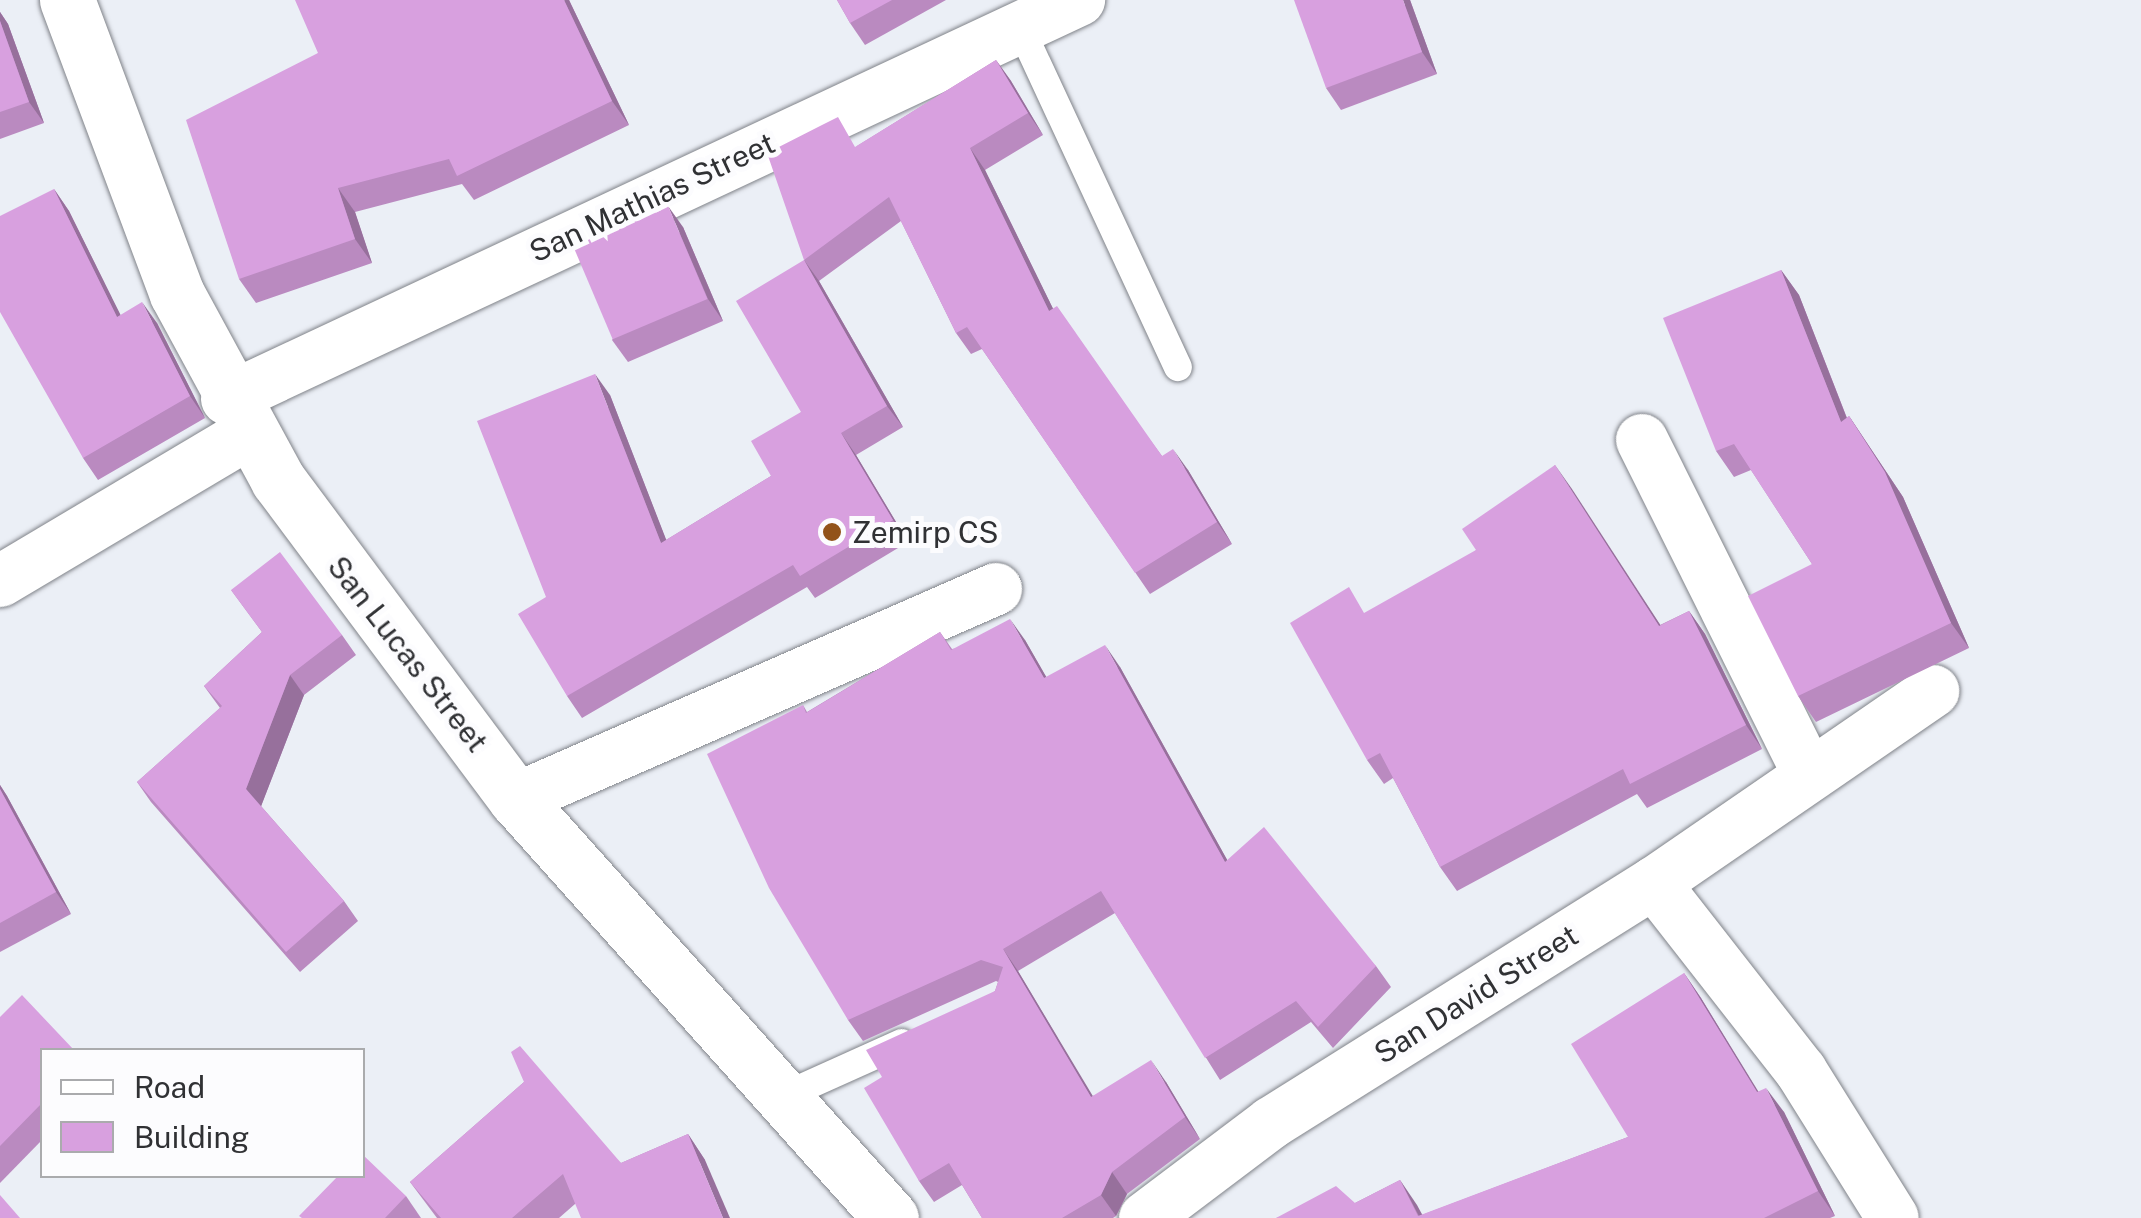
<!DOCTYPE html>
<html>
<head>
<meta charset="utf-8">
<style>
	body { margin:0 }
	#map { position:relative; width:2141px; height:1218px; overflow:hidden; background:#ebeff6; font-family:"Public Sans",sans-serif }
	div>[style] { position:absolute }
	.roads { filter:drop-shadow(0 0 2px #808389) drop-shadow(0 0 2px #808389) }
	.lane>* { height:28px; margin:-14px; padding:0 14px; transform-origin:14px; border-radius:14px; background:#fff }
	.street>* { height:52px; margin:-26px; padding:0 26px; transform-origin:26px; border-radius:26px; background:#fff }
	.secondary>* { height:55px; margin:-27.5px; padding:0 27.5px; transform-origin:27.5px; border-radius:27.5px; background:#fff }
	.wall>* { inset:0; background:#ba8ac0 }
	.shaded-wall>* { inset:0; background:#97709c }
	.building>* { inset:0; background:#d8a0df; transform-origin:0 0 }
	.dots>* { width:28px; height:28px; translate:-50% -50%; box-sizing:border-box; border:5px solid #fcfcfe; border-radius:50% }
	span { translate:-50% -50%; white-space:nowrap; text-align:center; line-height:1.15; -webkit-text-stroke:10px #fcfcfe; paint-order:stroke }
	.street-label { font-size:30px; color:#303134 }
	.poi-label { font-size:30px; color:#303134 }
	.left { translate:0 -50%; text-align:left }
	.legend { position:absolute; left:40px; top:1048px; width:325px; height:130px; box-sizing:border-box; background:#fcfcfe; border:2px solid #aaabad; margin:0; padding:12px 18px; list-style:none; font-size:30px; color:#303134 }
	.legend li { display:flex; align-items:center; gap:20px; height:50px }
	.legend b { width:50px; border:2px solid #aaabad }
</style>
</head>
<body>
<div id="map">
	<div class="roads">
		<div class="lane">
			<i style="left:1020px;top:27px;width:375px;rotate:65.1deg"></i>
			<i style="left:784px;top:1096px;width:129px;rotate:-24.2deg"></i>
		</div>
		<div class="street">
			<i style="left:227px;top:399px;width:941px;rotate:-25.09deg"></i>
			<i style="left:1642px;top:440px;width:372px;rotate:63.5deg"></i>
			<i style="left:0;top:581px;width:288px;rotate:-30.7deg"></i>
			<i style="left:516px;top:799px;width:524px;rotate:-23.63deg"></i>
			<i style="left:1654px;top:883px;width:239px;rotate:52deg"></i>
			<i style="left:1801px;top:1071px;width:173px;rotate:58deg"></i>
			<i style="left:1145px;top:1218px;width:158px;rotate:-37deg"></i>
			<i style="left:1271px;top:1123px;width:452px;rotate:-32.1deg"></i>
			<i style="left:1654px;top:883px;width:339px;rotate:-34.5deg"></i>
		</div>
		<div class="secondary">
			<i style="left:67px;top:0;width:314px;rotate:69.5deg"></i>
			<i style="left:177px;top:294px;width:212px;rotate:61.5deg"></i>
			<i style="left:278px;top:480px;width:398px;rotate:53.3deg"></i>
			<i style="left:516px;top:799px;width:562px;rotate:48.17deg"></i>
		</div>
	</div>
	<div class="wall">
		<i style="clip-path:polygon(569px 0,629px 125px,474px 200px,462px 184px,355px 212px,372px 263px,256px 303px,239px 279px,318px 53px)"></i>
		<i style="clip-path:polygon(837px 0,946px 0,865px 45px,850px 23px)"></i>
		<i style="clip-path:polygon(1410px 0,1437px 74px,1341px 110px,1326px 88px)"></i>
		<i style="clip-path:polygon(0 12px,8px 24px,44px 123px,0 139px)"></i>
		<i style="clip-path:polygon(996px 60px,1011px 81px,1043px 135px,985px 170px,1053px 309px,1162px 456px,1188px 470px,1232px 544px,1150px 594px,982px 349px,971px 354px,956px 333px,901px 221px,819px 281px,903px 427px,856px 455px,908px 542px,815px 598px,807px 587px,582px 718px,567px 696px,610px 395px,666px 540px,771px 476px,801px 412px,804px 260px,857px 146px)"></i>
		<i style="clip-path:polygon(54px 189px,69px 211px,120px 315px,157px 323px,205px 418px,98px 480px,83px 458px)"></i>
		<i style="clip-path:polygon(683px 227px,723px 321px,628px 362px,612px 340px)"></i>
		<i style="clip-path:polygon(1781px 270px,1799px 295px,1847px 418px,1849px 416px,1903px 497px,1969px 648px,1816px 722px,1798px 696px,1812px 564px,1751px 470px,1734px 477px,1716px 451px)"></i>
		<i style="clip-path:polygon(1555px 465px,1660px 625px,1689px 611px,1705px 634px,1762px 749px,1647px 808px,1637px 794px,1457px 891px,1440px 867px,1393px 778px,1384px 784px,1367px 760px,1476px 550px)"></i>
		<i style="clip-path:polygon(231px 590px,342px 635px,356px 655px,304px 695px,261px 806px,344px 901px,358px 921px,300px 972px,151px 802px,137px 782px,220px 708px,204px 686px,262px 632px)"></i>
		<i style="clip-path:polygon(940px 632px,952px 649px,1025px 640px,1046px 677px,1120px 667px,1227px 860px,1376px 966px,1391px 987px,1333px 1048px,1311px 1022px,1220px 1080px,1115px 913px,1018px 971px,1092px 1096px,1166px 1082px,1200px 1139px,1127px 1194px,1116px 1216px,1113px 1218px,982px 1218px,962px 1185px,934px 1202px,919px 1181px,882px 1077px,995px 991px,998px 982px,996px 981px,863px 1041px,848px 1020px,803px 705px,807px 712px)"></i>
		<i style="clip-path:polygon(0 785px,7px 796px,71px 914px,0 952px)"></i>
		<i style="clip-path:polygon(1684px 973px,1701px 998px,1758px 1092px,1784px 1112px,1835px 1216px,1830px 1218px,1276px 1218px,1355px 1203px,1400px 1180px,1422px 1215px,1628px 1137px)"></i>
		<i style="clip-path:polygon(0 1017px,42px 1050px,42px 1140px,0 1183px)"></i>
		<i style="clip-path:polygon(524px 1082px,621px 1163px,688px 1134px,705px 1160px,575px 1204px,559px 1218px,437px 1218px,410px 1182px)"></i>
		<i style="clip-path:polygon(406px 1196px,421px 1218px,301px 1218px)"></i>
	</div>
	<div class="shaded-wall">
		<i style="clip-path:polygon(564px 0,569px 0,629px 125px,612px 101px)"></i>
		<i style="clip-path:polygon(1403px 0,1410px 0,1437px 74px,1422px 52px)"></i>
		<i style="clip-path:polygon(0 12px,8px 24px,44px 123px,29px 102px,0 21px)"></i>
		<i style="clip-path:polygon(996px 60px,1011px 81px,1043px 135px,1028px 113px)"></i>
		<i style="clip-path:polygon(970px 148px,985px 170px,1065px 333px,1049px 311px)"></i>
		<i style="clip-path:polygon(338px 188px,355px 212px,372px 263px,355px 239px)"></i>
		<i style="clip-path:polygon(54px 189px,69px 211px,132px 338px,117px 317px)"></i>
		<i style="clip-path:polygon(668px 206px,683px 227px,723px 321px,708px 299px)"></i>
		<i style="clip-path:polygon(804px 260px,819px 281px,903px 427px,887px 406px)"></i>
		<i style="clip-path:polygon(1781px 270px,1799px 295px,1858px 447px,1841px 422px)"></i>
		<i style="clip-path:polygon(142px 302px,157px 323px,205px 418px,190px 396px)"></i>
		<i style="clip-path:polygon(595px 374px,610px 395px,676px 565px,661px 543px)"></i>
		<i style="clip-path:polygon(1849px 416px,1903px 497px,1969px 648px,1951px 623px)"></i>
		<i style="clip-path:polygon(841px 433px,856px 455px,908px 542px,893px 520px)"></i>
		<i style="clip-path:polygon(1173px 449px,1188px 470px,1232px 544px,1217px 522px)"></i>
		<i style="clip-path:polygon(1555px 465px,1572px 489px,1676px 649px,1659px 626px)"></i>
		<i style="clip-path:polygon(1689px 611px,1705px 634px,1762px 749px,1746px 725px)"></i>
		<i style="clip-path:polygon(1010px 619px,1025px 640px,1059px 699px,1044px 678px)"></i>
		<i style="clip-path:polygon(1105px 645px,1120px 667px,1240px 883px,1225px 862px)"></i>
		<i style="clip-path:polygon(290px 675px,304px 695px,260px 809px,246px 789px)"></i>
		<i style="clip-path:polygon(0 785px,7px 796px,71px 914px,56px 892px,0 789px)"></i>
		<i style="clip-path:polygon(1003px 949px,1018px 971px,1106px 1118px,1091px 1097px)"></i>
		<i style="clip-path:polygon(1684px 973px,1701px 998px,1774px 1117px,1757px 1092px)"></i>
		<i style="clip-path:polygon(1151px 1060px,1166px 1082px,1200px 1139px,1185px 1117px)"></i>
		<i style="clip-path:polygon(1766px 1088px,1784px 1112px,1835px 1216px,1818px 1191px)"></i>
		<i style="clip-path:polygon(688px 1134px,705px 1160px,730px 1218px,723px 1218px)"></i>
		<i style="clip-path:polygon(1112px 1172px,1127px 1194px,1116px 1216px,1101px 1195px)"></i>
		<i style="clip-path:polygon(1400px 1180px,1417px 1205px,1424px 1218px,1420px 1218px)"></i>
	</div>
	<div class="building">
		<i style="clip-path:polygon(295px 0,564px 0,612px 101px,457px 176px,449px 159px,338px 188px,355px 239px,239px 279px,186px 120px,318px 53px)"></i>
		<i style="clip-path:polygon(837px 0,892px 0,850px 23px)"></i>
		<i style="clip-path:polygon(1294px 0,1403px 0,1422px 52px,1326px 88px)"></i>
		<i style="clip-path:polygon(0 21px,29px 102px,0 112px)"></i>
		<i style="clip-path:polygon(996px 60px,1028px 113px,970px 148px,1049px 311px,1057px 306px,1162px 456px,1173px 449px,1217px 522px,1135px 573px,967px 327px,956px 333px,889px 197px,804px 260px,767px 153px,838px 117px,855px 147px)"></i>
		<i style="clip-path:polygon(54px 189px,117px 317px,142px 302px,190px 396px,83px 458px,0 312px,0 216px)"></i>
		<i style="left:668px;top:206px;width:101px;height:103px;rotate:67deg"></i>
		<i style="clip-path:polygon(804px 260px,887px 406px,841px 433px,893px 520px,800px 576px,793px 565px,567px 696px,518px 614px,546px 597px,477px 421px,595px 374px,661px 543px,771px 476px,751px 441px,801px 412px,736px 301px)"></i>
		<i style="clip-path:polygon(1781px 270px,1841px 422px,1849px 416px,1885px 472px,1951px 623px,1798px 696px,1748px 596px,1812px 564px,1734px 444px,1716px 451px,1663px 318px)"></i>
		<i style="clip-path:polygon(1555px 465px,1659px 626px,1689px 611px,1746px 725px,1630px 784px,1623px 769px,1440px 867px,1380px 753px,1367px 760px,1290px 623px,1349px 587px,1364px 613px,1476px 550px,1462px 529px)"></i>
		<i style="clip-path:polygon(280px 552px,342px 635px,290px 675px,246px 789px,344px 901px,286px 952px,137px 782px,222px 706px,204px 686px,262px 632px,231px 590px)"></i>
		<i style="clip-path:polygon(1010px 619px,1044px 678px,1105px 645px,1225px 862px,1264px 827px,1376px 966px,1318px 1027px,1296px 1001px,1205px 1058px,1101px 891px,1003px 949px,1091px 1097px,1151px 1060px,1185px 1117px,1112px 1172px,1101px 1195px,1062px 1218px,982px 1218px,949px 1163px,919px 1181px,864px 1088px,882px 1077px,866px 1050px,995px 991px,1003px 967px,981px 960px,848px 1020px,769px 888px,707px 754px,803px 705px,806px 713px,940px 632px,951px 650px)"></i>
		<i style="clip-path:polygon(0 789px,56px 892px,0 923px)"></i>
		<i style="clip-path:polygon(1684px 973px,1757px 1092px,1766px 1088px,1818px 1191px,1764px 1218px,1276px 1218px,1336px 1186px,1355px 1203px,1400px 1180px,1418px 1216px,1628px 1137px,1571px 1044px)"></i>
		<i style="clip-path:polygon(22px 995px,74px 1050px,42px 1050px,42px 1103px,0 1146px,0 1017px)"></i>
		<i style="clip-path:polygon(520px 1046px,621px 1163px,688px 1134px,723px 1218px,581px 1218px,563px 1174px,512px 1218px,441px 1218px,410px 1182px,524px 1082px,511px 1052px)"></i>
		<i style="clip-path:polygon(362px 1154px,406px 1196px,385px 1218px,302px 1218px,299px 1216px,338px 1176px,362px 1176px)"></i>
		<i style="clip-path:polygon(0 1195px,20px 1218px,0 1218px)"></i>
	</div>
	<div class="dots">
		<i style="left:832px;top:532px;background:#92531a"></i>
	</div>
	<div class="street-label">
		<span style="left:652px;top:197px;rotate:-25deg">San Mathias Street</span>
		<span style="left:408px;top:654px;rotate:52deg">San Lucas Street</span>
		<span style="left:1476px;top:994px;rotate:-32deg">San David Street</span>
	</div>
	<div class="poi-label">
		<span class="left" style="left:852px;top:532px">Zemirp CS</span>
	</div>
	<ul class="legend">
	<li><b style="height:12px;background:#fff"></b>Road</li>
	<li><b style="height:28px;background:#d8a0df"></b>Building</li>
	</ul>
</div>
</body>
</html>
